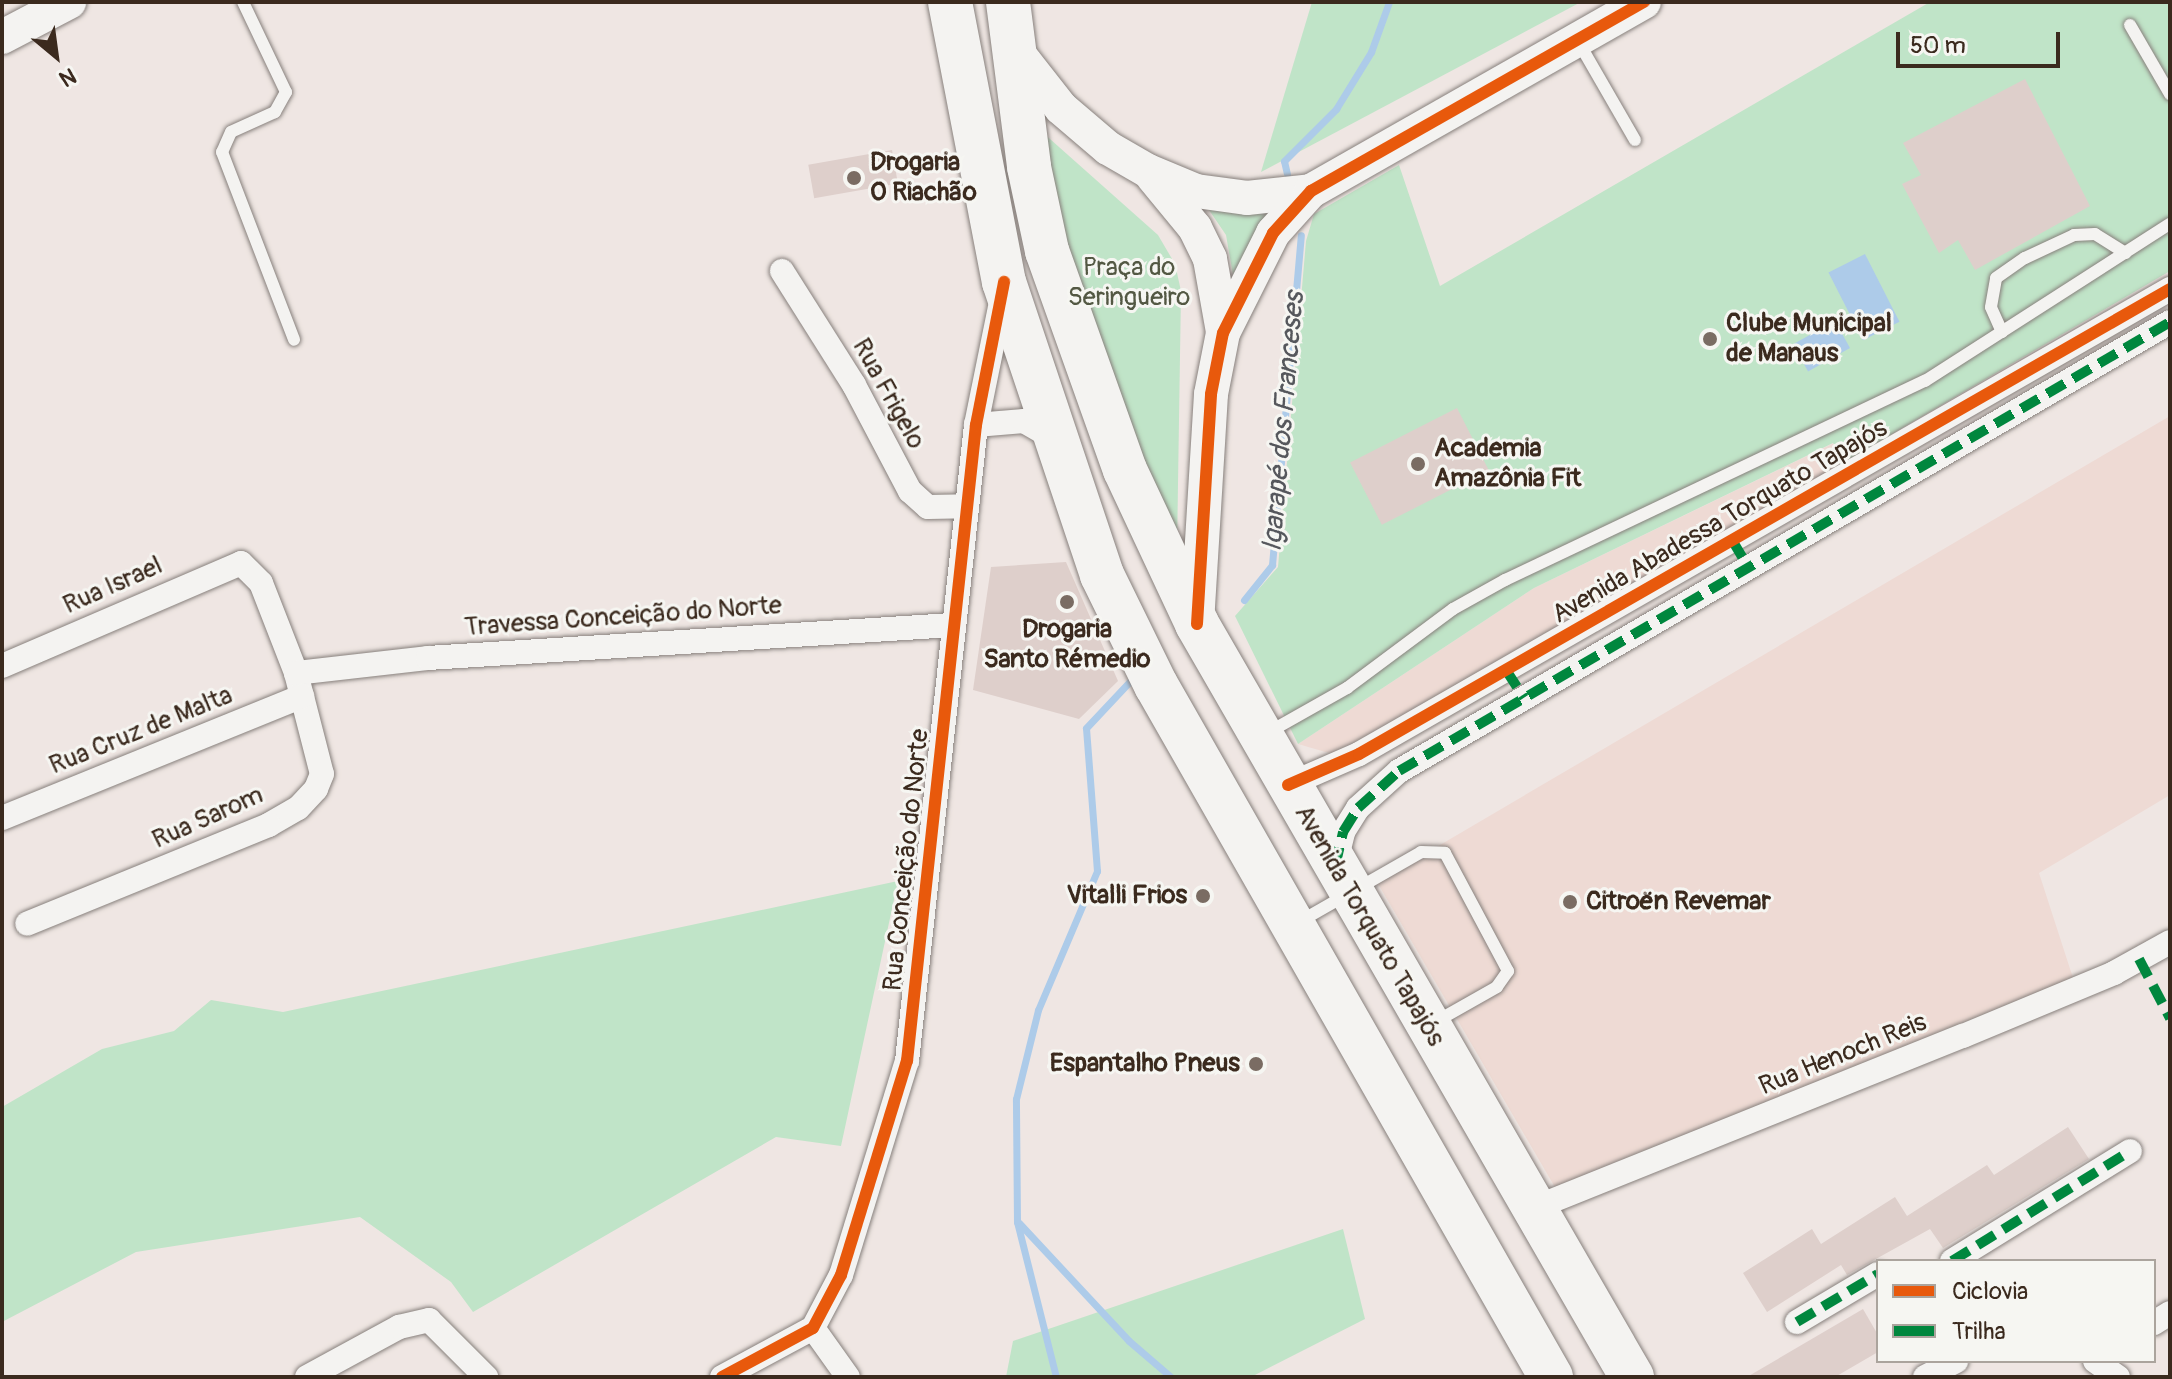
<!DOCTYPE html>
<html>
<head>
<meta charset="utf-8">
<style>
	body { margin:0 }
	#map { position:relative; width:2172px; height:1379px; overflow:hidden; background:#efe6e3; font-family:Pangolin,sans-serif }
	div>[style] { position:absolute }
	.built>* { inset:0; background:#eedad4 }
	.green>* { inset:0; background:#c0e4c8 }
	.water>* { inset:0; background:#adcbe9; transform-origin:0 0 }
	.stream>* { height:7px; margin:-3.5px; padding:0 3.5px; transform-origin:3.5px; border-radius:3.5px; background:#adcbe9 }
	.building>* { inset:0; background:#decfcb; transform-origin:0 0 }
	.roads { filter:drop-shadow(0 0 2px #87807c) drop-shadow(0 0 2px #87807c) }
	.lane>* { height:12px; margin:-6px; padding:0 6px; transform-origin:6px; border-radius:6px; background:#f4f3f1 }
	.street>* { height:24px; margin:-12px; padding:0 12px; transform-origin:12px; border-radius:12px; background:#f4f3f1 }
	.secondary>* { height:34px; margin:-17px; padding:0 17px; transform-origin:17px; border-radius:17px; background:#f4f3f1 }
	.highway>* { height:44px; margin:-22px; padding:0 22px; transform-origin:22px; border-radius:22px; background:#f4f3f1 }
	.quiet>* { height:10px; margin-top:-5px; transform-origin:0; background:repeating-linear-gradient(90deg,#00873e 0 20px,transparent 0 30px) }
	.cycleway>* { height:12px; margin:-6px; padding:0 6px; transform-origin:6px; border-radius:6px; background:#e8590c }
	.dots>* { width:22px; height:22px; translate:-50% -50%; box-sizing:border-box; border:4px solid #f6f6f2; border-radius:50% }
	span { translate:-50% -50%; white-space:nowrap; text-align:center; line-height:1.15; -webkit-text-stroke:6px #f6f6f2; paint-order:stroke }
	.poi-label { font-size:26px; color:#3b2a1e; font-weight:700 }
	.left { translate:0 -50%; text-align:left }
	.right { translate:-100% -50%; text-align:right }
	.park-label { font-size:26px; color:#535843 }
	.street-label { font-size:26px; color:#3b2a1e }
	.water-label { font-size:28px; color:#55575c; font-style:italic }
	.frame { position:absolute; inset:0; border:4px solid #3b2a1e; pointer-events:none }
	.legend { position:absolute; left:1876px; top:1259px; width:280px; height:104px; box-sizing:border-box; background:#f6f6f2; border:2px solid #aba49d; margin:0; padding:10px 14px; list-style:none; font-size:24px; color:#3b2a1e }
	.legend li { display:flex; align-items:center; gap:16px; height:40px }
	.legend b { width:40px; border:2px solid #aba49d }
	.north { position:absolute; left:16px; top:16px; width:80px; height:80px; -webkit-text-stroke:6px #f6f6f2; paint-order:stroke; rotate:151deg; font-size:22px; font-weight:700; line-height:32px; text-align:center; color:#3b2a1e }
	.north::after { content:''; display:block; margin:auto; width:28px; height:36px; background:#3b2a1e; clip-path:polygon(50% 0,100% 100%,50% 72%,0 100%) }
	.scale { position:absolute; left:1896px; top:32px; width:164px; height:36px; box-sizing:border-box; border:4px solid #3b2a1e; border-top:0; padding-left:10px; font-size:24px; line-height:28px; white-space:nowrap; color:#3b2a1e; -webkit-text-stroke:6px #f6f6f2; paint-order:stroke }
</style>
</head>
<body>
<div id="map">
	<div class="built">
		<i style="clip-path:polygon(2170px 416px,2170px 795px,2039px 873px,2073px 978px,1556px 1189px,1377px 882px)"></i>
		<i style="clip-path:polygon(1834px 443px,1846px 461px,1353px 760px,1298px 744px,1534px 588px)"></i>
	</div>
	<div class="green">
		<i style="clip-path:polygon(1312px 2px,1581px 2px,1261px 172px)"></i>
		<i style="clip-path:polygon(1930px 2px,2170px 2px,2170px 271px,1846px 461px,1833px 443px,1534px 588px,1298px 744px,1235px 616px,1278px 567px,1306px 241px,1314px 214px,1399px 165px,1440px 286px)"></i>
		<i style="clip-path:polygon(1041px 131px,1158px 235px,1175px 264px,1181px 291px,1177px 549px,1110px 379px,1061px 223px)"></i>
		<i style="clip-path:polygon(1284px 204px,1255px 237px,1233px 275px,1226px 235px,1207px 207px)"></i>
		<i style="clip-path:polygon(898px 881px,841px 1146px,776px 1137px,473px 1312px,451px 1282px,360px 1217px,136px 1252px,2px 1322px,2px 1107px,102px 1049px,174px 1031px,211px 1000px,283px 1012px)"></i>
		<i style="clip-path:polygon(1343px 1229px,1365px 1319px,1251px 1377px,1006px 1377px,1013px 1341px)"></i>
	</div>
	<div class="water">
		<i style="left:1865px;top:254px;width:76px;height:41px;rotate:63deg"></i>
		<i style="left:1835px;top:321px;width:31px;height:48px;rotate:61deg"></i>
	</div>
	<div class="stream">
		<i style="left:1287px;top:174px;width:13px;rotate:-103deg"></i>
		<i style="left:1284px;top:161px;width:74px;rotate:-45deg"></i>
		<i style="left:1336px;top:109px;width:67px;rotate:-58.4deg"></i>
		<i style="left:1371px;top:52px;width:53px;rotate:-70.2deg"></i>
		<i style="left:1244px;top:600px;width:45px;rotate:-51.3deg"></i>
		<i style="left:1272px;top:565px;width:331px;rotate:-85deg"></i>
		<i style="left:1019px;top:1223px;width:161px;rotate:47deg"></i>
		<i style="left:1129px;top:1341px;width:55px;rotate:40.6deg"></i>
		<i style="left:1056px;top:1377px;width:160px;rotate:-104.1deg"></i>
		<i style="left:1017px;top:1222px;width:123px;rotate:-90.5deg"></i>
		<i style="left:1016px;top:1099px;width:92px;rotate:-76.1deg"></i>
		<i style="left:1038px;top:1010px;width:151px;rotate:-67deg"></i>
		<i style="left:1097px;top:871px;width:143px;rotate:-94.4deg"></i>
		<i style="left:1086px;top:728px;width:66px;rotate:-46.8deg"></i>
	</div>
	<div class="building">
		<i style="clip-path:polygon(2025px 79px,2090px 206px,1975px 270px,1958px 240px,1939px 253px,1902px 184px,1921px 175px,1903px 143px)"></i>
		<i style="left:892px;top:150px;width:34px;height:85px;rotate:80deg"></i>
		<i style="left:1457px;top:408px;width:70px;height:120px;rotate:63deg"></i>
		<i style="clip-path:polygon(1066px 562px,1118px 681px,1079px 719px,973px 690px,991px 567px)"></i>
		<i style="clip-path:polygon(2068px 1127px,2089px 1159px,1943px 1248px,1930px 1229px,1847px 1275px,1841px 1265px,1767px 1312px,1743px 1273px,1812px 1229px,1821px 1244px,1895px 1197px,1907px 1216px,1987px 1165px,1994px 1175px)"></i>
		<i style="clip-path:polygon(1863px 1309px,1878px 1335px,1878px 1352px,1835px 1377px,1747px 1377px)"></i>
	</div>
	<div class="roads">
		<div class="lane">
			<i style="left:243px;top:2px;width:100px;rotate:64.5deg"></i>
			<i style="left:286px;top:92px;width:23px;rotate:119deg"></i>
			<i style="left:275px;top:112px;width:48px;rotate:155.6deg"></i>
			<i style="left:231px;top:132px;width:22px;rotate:114deg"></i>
			<i style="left:222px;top:152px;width:201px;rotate:69deg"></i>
			<i style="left:2130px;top:25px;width:80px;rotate:59.9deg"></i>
			<i style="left:1579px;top:43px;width:112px;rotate:60deg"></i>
			<i style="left:2002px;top:332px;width:27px;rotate:-114deg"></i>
			<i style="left:1991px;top:307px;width:29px;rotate:-80deg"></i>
			<i style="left:1996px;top:278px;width:35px;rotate:-35deg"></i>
			<i style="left:2025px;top:258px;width:54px;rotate:-25.1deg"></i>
			<i style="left:2074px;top:235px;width:21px;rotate:-3deg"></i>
			<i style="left:2095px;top:234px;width:36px;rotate:32deg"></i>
			<i style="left:1269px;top:732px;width:90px;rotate:-29.4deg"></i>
			<i style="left:1347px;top:688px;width:132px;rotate:-36.7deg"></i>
			<i style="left:1453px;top:609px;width:60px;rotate:-29.1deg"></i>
			<i style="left:1505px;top:580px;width:465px;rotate:-25.4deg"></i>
			<i style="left:1925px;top:381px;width:291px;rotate:-32.7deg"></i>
			<i style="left:1299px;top:922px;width:141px;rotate:-29.8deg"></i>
			<i style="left:1421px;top:852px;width:24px;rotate:2deg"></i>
			<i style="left:1445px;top:853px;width:134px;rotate:61.9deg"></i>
			<i style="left:1508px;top:971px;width:19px;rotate:125deg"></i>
			<i style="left:1497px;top:987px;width:69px;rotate:150.5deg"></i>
		</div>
		<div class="street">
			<i style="left:782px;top:271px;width:135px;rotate:57.7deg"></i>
			<i style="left:854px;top:385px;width:120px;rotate:62.2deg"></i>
			<i style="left:910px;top:491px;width:24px;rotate:42deg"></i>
			<i style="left:928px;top:507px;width:39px;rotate:-1deg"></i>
			<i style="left:976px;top:425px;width:48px;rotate:-4.8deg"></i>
			<i style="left:1024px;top:421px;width:34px;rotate:30deg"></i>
			<i style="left:2px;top:666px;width:260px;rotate:-23.3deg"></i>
			<i style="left:241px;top:563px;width:28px;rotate:45deg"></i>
			<i style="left:261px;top:583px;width:97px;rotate:68.7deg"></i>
			<i style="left:296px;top:673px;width:104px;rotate:75.6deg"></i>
			<i style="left:322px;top:774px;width:16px;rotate:112deg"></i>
			<i style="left:316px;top:789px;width:26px;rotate:133deg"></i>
			<i style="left:298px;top:808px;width:34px;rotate:150deg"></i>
			<i style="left:269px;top:825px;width:261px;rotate:157.8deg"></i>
			<i style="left:296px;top:673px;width:133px;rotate:-6.5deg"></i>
			<i style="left:428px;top:658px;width:526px;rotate:-3.6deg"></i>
			<i style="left:1288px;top:785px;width:77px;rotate:-23.6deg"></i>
			<i style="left:1359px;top:754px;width:935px;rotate:-29.83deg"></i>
			<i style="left:2px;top:818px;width:324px;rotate:-22.1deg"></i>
			<i style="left:1335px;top:865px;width:34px;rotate:-76deg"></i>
			<i style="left:1343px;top:832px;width:28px;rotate:-58deg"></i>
			<i style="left:1358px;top:808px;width:55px;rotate:-42.1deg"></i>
			<i style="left:1399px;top:771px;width:892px;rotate:-30.21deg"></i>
			<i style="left:1532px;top:1209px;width:464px;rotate:-21.9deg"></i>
			<i style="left:1963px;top:1036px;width:164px;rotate:-22.6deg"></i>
			<i style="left:2114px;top:973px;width:64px;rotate:-29deg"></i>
			<i style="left:1952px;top:1261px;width:209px;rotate:-31.7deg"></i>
			<i style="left:1797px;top:1322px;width:94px;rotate:-30.7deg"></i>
			<i style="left:2154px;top:1323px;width:19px;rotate:-32deg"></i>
			<i style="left:813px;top:1328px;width:60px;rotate:54.5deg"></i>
			<i style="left:2095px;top:1361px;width:28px;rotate:35deg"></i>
			<i style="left:307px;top:1377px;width:105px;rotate:-28.5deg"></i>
			<i style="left:399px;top:1327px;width:31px;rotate:-13deg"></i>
			<i style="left:429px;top:1320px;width:81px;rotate:45deg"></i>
			<i style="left:722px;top:1377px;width:103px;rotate:-28.3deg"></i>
			<i style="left:813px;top:1328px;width:60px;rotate:-62.2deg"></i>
			<i style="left:841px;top:1275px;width:224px;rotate:-72.9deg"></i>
			<i style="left:907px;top:1061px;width:640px;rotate:-83.81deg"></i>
			<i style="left:976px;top:425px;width:131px;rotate:-78.5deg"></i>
			<i style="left:1925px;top:1377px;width:35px;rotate:-27deg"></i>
		</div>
		<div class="secondary">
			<i style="left:2px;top:37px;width:76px;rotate:-27.6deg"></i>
			<i style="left:1014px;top:48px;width:76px;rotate:51.9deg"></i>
			<i style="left:1061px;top:108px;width:62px;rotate:40.4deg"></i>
			<i style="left:1108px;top:148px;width:46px;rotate:29.9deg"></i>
			<i style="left:1148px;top:171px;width:52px;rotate:22.6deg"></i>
			<i style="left:1196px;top:191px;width:51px;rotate:7.8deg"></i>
			<i style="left:1247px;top:198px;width:64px;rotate:-6.2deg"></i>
			<i style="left:1153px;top:177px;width:66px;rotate:50.5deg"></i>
			<i style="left:1195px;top:228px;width:34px;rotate:64deg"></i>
			<i style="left:1210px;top:259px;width:74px;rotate:79.9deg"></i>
			<i style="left:1197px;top:623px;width:229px;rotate:-86.5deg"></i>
			<i style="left:1211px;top:394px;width:62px;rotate:-78.9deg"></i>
			<i style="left:1223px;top:333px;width:112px;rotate:-63.4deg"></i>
			<i style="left:1273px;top:233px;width:57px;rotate:-47.9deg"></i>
			<i style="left:1311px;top:191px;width:383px;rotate:-29.6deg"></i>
		</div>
		<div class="highway">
			<i style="left:950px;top:2px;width:285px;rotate:79.1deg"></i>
			<i style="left:1004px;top:282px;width:309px;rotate:71.5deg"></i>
			<i style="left:1102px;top:575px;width:123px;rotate:63.9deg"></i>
			<i style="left:1156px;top:685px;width:797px;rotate:60.28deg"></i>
			<i style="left:1008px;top:2px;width:166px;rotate:82.7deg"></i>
			<i style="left:1029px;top:167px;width:86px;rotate:77.9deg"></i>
			<i style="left:1047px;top:251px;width:232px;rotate:70.4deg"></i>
			<i style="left:1125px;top:470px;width:170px;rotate:64.9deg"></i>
			<i style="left:1197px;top:624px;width:870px;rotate:59.99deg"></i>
		</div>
	</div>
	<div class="quiet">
		<i style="left:1732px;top:540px;width:33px;rotate:59deg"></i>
		<i style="left:1506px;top:670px;width:33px;rotate:57deg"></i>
		<i style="left:1335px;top:867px;width:36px;rotate:-77deg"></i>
		<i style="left:1343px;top:832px;width:28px;rotate:-58deg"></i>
		<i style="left:1358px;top:808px;width:55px;rotate:-42.1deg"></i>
		<i style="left:1399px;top:771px;width:892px;rotate:-30.21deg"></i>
		<i style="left:2139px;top:959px;width:67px;rotate:62.3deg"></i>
		<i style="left:1952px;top:1261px;width:209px;rotate:-31.7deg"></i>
		<i style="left:1797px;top:1322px;width:94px;rotate:-30.7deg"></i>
	</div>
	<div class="cycleway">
		<i style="left:1197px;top:624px;width:230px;rotate:-86.5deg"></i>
		<i style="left:1211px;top:394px;width:62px;rotate:-78.9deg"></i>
		<i style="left:1223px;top:333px;width:112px;rotate:-63.4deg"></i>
		<i style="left:1273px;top:233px;width:57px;rotate:-47.9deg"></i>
		<i style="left:1311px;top:191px;width:383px;rotate:-29.6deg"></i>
		<i style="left:1288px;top:785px;width:77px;rotate:-23.6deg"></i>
		<i style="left:1359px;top:754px;width:935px;rotate:-29.83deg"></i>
		<i style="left:722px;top:1377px;width:103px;rotate:-28.3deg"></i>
		<i style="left:813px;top:1328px;width:60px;rotate:-62.2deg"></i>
		<i style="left:841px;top:1275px;width:224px;rotate:-72.9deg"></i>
		<i style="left:907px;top:1061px;width:640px;rotate:-83.81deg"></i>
		<i style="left:976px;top:425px;width:146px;rotate:-78.9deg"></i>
	</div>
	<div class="dots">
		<i style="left:854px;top:178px;background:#7a6c63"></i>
		<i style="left:1710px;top:339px;background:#7a6c63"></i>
		<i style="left:1418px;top:464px;background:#7a6c63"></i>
		<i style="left:1067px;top:602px;background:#7a6c63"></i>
		<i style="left:1203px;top:896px;background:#7a6c63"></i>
		<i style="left:1570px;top:902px;background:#7a6c63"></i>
		<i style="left:1256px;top:1064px;background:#7a6c63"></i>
	</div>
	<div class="poi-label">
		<span class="left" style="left:870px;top:178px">Drogaria<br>O Riachão</span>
		<span class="left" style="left:1726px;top:339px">Clube Municipal<br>de Manaus</span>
		<span class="left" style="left:1434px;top:464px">Academia<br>Amazônia Fit</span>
		<span style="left:1067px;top:645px">Drogaria<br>Santo Rémedio</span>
		<span class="right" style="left:1187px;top:896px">Vitalli Frios</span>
		<span class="left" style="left:1586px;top:902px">Citroën Revemar</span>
		<span class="right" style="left:1240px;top:1064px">Espantalho Pneus</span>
	</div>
	<div class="park-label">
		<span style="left:1129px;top:283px">Praça do<br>Seringueiro</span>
	</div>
	<div class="street-label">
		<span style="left:888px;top:394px;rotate:61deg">Rua Frigelo</span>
		<span style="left:1720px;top:522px;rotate:-30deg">Avenida Abadessa Torquato Tapajós</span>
		<span style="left:113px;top:586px;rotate:-24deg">Rua Israel</span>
		<span style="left:623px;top:617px;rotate:-4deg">Travessa Conceição do Norte</span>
		<span style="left:141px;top:731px;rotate:-22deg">Rua Cruz de Malta</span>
		<span style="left:208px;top:818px;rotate:-24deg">Rua Sarom</span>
		<span style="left:907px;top:860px;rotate:-84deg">Rua Conceição do Norte</span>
		<span style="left:1369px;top:926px;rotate:60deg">Avenida Torquato Tapajós</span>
		<span style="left:1843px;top:1055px;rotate:-22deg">Rua Henoch Reis</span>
	</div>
	<div class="water-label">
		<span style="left:1284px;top:422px;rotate:-85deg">Igarapé dos Franceses</span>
	</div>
	<div class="frame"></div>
	<ul class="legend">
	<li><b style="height:10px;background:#e8590c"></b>Ciclovia</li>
	<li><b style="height:10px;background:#00873e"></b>Trilha</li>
	</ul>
	<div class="north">N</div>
	<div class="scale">50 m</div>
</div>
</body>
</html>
